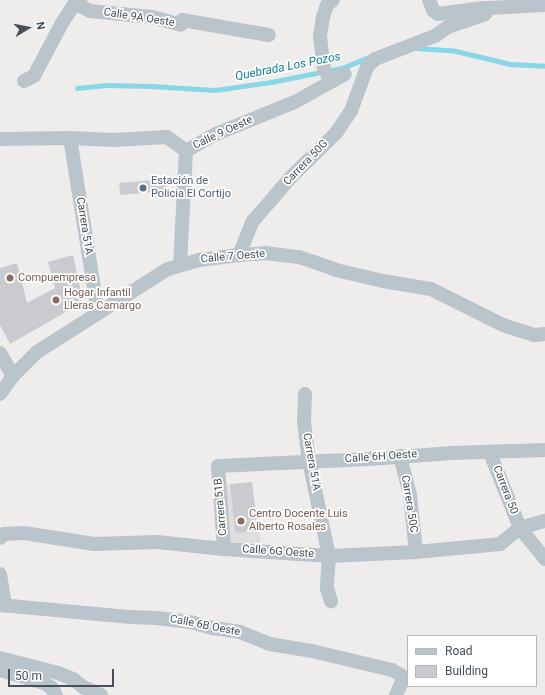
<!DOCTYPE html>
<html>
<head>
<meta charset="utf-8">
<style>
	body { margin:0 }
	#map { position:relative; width:545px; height:695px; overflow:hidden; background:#efecec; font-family:Roboto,sans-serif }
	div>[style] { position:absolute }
	.education>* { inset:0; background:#dfdddd }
	.stream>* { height:4.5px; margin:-2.25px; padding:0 2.25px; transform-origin:2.25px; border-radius:2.25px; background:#89d6e7 }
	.building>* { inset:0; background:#c9cbd1; transform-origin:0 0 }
	.minor>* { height:14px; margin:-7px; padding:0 7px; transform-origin:7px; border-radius:7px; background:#bac4cb }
	.dots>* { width:11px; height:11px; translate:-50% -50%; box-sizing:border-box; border:2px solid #fff; border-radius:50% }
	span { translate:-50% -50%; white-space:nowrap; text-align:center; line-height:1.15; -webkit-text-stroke:3.5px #fff; paint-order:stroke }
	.street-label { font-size:11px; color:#455058 }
	.service-label { font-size:11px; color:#4e5e75 }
	.left { translate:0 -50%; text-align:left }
	.education-label { font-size:11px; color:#785e54 }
	.water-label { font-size:12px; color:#127f97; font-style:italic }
	.legend { position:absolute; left:407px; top:635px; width:130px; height:52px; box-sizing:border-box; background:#fff; border:1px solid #b5b9bc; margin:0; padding:5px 7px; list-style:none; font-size:12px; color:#455058 }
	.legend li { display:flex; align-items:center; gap:8px; height:20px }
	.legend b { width:20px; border:1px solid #b5b9bc }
	.north { position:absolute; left:8px; top:8px; width:40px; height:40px; -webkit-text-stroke:3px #fff; paint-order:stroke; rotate:80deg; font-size:11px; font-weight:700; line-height:16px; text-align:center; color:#455058 }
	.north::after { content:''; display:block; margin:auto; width:14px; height:18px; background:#455058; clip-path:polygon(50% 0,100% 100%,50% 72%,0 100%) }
	.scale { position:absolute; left:8px; top:669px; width:106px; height:18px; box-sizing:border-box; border:2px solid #455058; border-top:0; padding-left:5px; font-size:12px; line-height:14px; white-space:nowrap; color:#455058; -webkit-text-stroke:3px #fff; paint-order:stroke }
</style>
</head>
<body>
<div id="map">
	<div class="education">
		<i style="clip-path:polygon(252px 482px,261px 543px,227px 542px,225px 488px,230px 484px)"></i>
	</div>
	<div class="stream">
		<i style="left:417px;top:48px;width:39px;rotate:4deg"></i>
		<i style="left:456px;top:51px;width:56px;rotate:13.5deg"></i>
		<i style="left:510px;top:64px;width:35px;rotate:3deg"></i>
		<i style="left:77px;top:88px;width:29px;rotate:-6deg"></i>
		<i style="left:106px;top:85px;width:45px;rotate:1.3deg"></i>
		<i style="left:151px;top:86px;width:64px;rotate:3.6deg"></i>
		<i style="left:215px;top:90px;width:57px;rotate:-8.1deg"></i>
		<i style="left:271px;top:82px;width:72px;rotate:-11.2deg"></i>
		<i style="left:342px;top:68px;width:29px;rotate:-22deg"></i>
	</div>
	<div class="building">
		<i style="left:165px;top:179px;width:12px;height:46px;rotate:85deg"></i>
		<i style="clip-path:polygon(73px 255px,81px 292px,78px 305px,10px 344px,0 325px,0 268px,17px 263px,27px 303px,55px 288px,48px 262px)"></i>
		<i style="left:252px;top:482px;width:49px;height:22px;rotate:84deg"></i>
	</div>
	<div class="minor">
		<i style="left:333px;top:0;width:8px;rotate:140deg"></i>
		<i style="left:327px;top:5px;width:13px;rotate:108deg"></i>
		<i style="left:323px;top:17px;width:20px;rotate:99deg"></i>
		<i style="left:320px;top:37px;width:33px;rotate:83deg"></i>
		<i style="left:324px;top:70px;width:14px;rotate:51deg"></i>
		<i style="left:429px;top:0;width:11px;rotate:68deg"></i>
		<i style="left:433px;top:10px;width:6px;rotate:39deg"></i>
		<i style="left:438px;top:14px;width:45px;rotate:-7.6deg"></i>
		<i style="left:75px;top:3px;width:17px;rotate:28deg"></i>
		<i style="left:90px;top:11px;width:62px;rotate:5.5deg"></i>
		<i style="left:152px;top:17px;width:30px;rotate:15deg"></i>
		<i style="left:182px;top:20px;width:88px;rotate:9.8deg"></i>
		<i style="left:24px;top:81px;width:11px;rotate:-27deg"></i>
		<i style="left:34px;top:76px;width:60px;rotate:-62.2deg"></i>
		<i style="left:62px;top:23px;width:24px;rotate:-57deg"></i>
		<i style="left:75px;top:3px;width:6px;rotate:-31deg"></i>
		<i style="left:70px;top:138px;width:177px;rotate:80.9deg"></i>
		<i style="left:0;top:139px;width:70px;rotate:-0.8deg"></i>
		<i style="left:70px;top:138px;width:43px;rotate:2.7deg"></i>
		<i style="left:113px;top:140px;width:54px;rotate:-3.2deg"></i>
		<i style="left:167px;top:137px;width:24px;rotate:36deg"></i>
		<i style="left:186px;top:151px;width:34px;rotate:-30deg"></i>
		<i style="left:216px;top:134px;width:85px;rotate:-22.1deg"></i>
		<i style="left:295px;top:102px;width:57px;rotate:-29.2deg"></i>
		<i style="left:239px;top:255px;width:37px;rotate:-68deg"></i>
		<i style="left:253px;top:221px;width:60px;rotate:-49.1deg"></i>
		<i style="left:292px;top:176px;width:62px;rotate:-44.3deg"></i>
		<i style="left:336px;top:133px;width:27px;rotate:-56deg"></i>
		<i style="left:351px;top:111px;width:47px;rotate:-70deg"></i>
		<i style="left:367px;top:67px;width:11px;rotate:-45deg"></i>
		<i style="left:375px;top:59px;width:64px;rotate:-21deg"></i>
		<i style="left:435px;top:36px;width:16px;rotate:-35deg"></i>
		<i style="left:448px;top:27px;width:39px;rotate:-19deg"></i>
		<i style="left:485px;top:14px;width:7px;rotate:-56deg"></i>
		<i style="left:489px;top:8px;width:56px;rotate:-3.1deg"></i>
		<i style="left:180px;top:265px;width:114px;rotate:-87deg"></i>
		<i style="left:0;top:353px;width:26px;rotate:61deg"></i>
		<i style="left:0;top:394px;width:22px;rotate:-54deg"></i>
		<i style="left:13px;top:376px;width:34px;rotate:-45deg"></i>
		<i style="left:37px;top:352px;width:155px;rotate:-32.4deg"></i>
		<i style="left:168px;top:269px;width:32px;rotate:-16deg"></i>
		<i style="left:199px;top:260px;width:40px;rotate:-7.1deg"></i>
		<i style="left:239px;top:255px;width:26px;rotate:-4deg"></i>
		<i style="left:265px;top:253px;width:34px;rotate:7deg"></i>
		<i style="left:299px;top:257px;width:39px;rotate:19deg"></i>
		<i style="left:336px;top:270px;width:48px;rotate:13.2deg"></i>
		<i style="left:383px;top:281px;width:49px;rotate:9.5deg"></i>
		<i style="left:431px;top:289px;width:80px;rotate:26.6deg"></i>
		<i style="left:503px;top:325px;width:33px;rotate:18deg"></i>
		<i style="left:534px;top:335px;width:11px;rotate:-5deg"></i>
		<i style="left:305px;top:394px;width:28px;rotate:92deg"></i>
		<i style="left:304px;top:422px;width:39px;rotate:83deg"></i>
		<i style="left:309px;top:461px;width:97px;rotate:78.1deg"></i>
		<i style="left:329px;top:556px;width:32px;rotate:94deg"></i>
		<i style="left:327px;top:588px;width:14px;rotate:73deg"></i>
		<i style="left:490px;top:453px;width:81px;rotate:68.2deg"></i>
		<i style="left:520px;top:528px;width:40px;rotate:51deg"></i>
		<i style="left:400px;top:456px;width:40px;rotate:75.6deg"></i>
		<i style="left:410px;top:495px;width:57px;rotate:84deg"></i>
		<i style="left:0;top:538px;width:6px;rotate:-45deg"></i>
		<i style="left:4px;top:534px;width:20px;rotate:-3deg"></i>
		<i style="left:24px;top:533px;width:71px;rotate:8.9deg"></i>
		<i style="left:94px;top:544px;width:63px;rotate:-1.8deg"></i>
		<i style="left:157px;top:542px;width:67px;rotate:6deg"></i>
		<i style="left:224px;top:549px;width:105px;rotate:3.8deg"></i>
		<i style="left:329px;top:556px;width:87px;rotate:-2.6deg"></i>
		<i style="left:416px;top:552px;width:84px;rotate:-5.4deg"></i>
		<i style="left:500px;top:544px;width:26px;rotate:-39deg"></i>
		<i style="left:520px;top:528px;width:26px;rotate:-16deg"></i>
		<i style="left:224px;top:549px;width:83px;rotate:-94.1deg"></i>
		<i style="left:218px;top:466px;width:151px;rotate:-2.7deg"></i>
		<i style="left:369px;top:459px;width:84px;rotate:-4.1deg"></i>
		<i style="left:453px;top:453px;width:92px;rotate:-1.9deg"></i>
		<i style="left:0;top:574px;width:32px;rotate:81deg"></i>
		<i style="left:0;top:605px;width:131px;rotate:5.3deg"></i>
		<i style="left:130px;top:617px;width:27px;rotate:2deg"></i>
		<i style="left:157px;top:618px;width:33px;rotate:7deg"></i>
		<i style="left:190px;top:622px;width:24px;rotate:15deg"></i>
		<i style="left:213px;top:628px;width:27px;rotate:8deg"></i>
		<i style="left:240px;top:632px;width:32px;rotate:22deg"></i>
		<i style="left:270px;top:644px;width:43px;rotate:9.5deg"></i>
		<i style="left:312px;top:651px;width:82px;rotate:13.4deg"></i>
		<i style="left:392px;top:670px;width:14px;rotate:30deg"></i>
		<i style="left:404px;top:677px;width:20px;rotate:114deg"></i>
		<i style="left:0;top:658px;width:60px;rotate:14.5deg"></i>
		<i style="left:58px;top:673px;width:16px;rotate:22deg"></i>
		<i style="left:73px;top:679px;width:13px;rotate:39deg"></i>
		<i style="left:83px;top:687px;width:20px;rotate:24deg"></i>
		<i style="left:0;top:670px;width:46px;rotate:16.5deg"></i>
		<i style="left:44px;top:683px;width:9px;rotate:32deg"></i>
		<i style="left:52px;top:688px;width:8px;rotate:60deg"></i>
	</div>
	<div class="dots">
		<i style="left:143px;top:188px;background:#5c6f8a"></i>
		<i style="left:10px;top:278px;background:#8d6e63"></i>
		<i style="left:56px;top:300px;background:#8d6e63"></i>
		<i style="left:241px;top:521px;background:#8d6e63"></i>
	</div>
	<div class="street-label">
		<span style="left:139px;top:18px;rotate:9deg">Calle 9A Oeste</span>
		<span style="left:223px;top:133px;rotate:-25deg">Calle 9 Oeste</span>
		<span style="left:306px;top:163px;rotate:-46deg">Carrera 50G</span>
		<span style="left:84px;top:226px;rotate:81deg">Carrera 51A</span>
		<span style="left:233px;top:257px;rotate:-5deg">Calle 7 Oeste</span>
		<span style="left:381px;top:457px;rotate:-4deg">Calle 6H Oeste</span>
		<span style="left:311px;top:462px;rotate:80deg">Carrera 51A</span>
		<span style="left:505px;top:490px;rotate:69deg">Carrera 50</span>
		<span style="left:409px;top:504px;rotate:81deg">Carrera 50C</span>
		<span style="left:221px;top:507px;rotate:-95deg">Carrera 51B</span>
		<span style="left:278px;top:552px;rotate:4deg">Calle 6G Oeste</span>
		<span style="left:205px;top:626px;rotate:11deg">Calle 6B Oeste</span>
	</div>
	<div class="service-label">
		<span class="left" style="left:151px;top:188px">Estación de<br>Policia El Cortijo</span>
	</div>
	<div class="education-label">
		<span class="left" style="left:18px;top:278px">Compuempresa</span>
		<span class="left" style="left:64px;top:300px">Hogar Infantil<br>Lleras Camargo</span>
		<span class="left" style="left:249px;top:521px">Centro Docente Luis<br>Alberto Rosales</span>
	</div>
	<div class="water-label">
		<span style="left:288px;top:67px;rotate:-11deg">Quebrada Los Pozos</span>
	</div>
	<ul class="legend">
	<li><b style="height:5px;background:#bac4cb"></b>Road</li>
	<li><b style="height:11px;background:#c9cbd1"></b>Building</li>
	</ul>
	<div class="north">N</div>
	<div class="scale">50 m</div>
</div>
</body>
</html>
